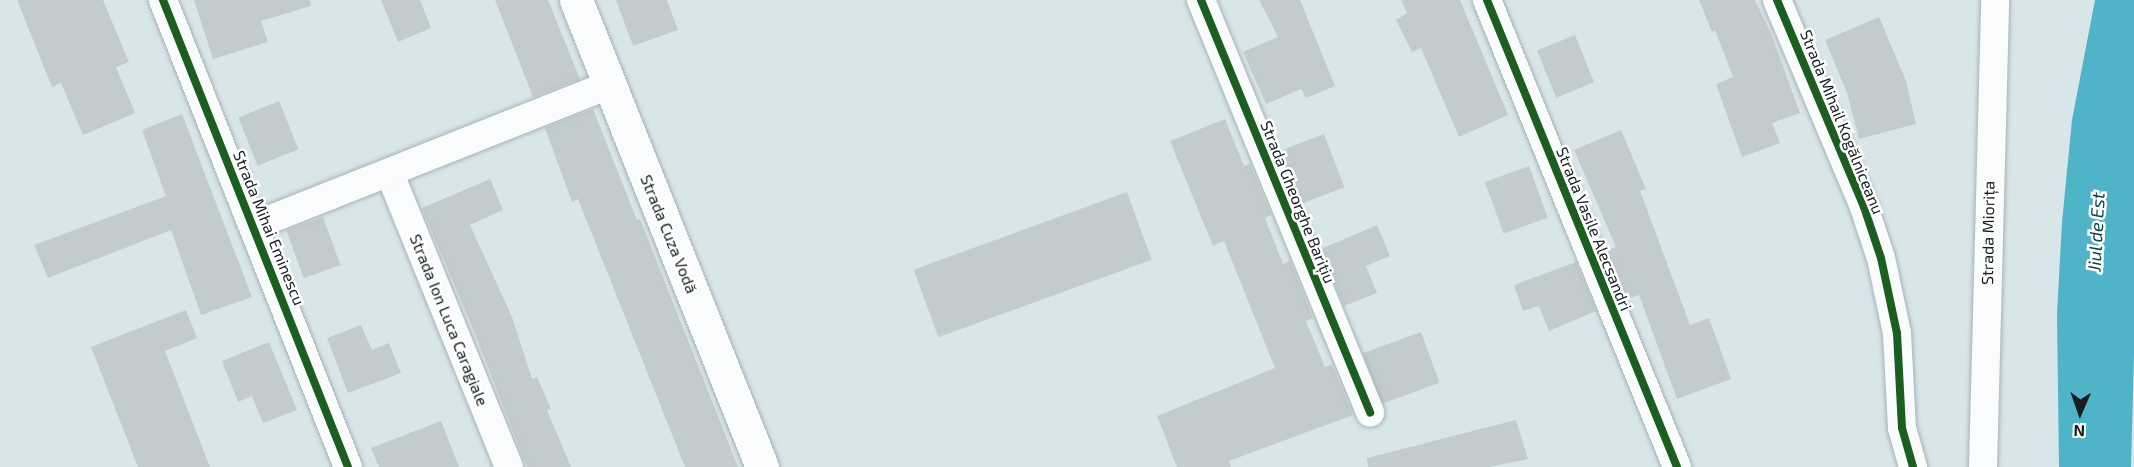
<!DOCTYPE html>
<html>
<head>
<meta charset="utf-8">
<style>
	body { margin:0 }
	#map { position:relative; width:2134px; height:467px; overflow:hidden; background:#d9e6e9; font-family:"Exo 2",sans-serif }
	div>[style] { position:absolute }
	.water>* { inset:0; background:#50b4c8 }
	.building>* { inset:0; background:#c2ccce; transform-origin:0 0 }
	.roads { filter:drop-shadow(0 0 2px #a8b2b5) drop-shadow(0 0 2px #a8b2b5) }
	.street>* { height:28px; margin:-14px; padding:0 14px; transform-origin:14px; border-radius:14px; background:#f9fbfc }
	.secondary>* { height:33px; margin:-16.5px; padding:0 16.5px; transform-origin:16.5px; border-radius:16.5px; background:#f9fbfc }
	.cycleway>* { height:8px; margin:-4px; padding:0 4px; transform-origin:4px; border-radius:4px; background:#1b5e20 }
	span { translate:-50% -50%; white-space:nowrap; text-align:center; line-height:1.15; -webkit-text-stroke:5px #fff; paint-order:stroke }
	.street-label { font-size:16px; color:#161e20 }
	.water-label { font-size:18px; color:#09404c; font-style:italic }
	.north { position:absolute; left:2050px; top:383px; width:60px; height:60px; -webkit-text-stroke:4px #fff; paint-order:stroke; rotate:182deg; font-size:16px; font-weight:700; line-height:24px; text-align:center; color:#161e20 }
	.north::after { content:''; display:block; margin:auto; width:21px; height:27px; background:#161e20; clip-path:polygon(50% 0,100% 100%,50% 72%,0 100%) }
</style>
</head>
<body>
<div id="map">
	<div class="water">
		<i style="clip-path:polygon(2095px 0,2134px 0,2134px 355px,2131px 467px,2059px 467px,2057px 314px,2062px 222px,2072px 120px)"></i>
	</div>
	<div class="building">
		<i style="clip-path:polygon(17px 0,103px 0,129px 62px,116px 67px,135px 113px,83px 135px,61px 83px,52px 87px)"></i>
		<i style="clip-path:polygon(194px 0,310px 0,311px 6px,261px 21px,268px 42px,213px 59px)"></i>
		<i style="clip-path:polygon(381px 0,420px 0,431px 28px,398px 42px)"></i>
		<i style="clip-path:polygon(495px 0,548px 0,580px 79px,533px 97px)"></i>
		<i style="clip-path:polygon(616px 0,667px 0,678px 30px,633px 46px)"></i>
		<i style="clip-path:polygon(1259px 0,1300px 0,1335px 86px,1306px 98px,1301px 89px,1266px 104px,1243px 52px,1278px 37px)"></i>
		<i style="clip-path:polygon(1401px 0,1460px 0,1508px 115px,1459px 137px,1421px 48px,1412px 52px,1396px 20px,1407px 13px)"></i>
		<i style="clip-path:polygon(1699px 0,1755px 0,1772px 36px,1800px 113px,1772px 123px,1780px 143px,1742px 157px,1716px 84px,1733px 77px,1715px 30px,1712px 32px)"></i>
		<i style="clip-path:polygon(1879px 17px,1906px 81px,1916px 124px,1859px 139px,1847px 93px,1825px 40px)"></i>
		<i style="left:1575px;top:35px;width:51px;height:41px;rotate:68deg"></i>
		<i style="left:279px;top:101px;width:52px;height:44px;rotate:68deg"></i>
		<i style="clip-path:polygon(593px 109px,637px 220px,640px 219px,738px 467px,685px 467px,578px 199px,572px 202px,545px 128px)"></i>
		<i style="clip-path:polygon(182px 114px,252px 297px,201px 315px,171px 230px,48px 278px,34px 245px,166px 196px,142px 130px)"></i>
		<i style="clip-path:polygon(1225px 119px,1244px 166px,1250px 164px,1271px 215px,1265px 218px,1283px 264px,1290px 261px,1313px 318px,1306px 321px,1325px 367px,1332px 365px,1353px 415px,1229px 461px,1231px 467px,1177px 467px,1157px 416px,1275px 368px,1224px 241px,1213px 246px,1170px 141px)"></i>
		<i style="clip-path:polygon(1621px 130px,1646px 189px,1640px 191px,1690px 325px,1709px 318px,1731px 379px,1677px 399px,1639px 295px,1627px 299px,1607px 250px,1616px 247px,1574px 150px)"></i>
		<i style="left:1324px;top:134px;width:57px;height:46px;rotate:69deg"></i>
		<i style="left:1529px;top:166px;width:55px;height:47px;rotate:70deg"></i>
		<i style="clip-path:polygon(490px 179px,503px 210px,470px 225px,512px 317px,532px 379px,537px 377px,551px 409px,547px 410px,571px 467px,527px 467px,474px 331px,422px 208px)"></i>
		<i style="left:1127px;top:192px;width:72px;height:227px;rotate:70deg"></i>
		<i style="left:323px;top:217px;width:51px;height:39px;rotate:70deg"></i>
		<i style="clip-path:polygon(1377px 225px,1390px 256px,1366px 266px,1377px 293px,1344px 306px,1321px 249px)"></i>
		<i style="clip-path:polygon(1576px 262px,1596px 311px,1549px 331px,1539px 306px,1523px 311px,1514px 285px)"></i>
		<i style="clip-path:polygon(186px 310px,197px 338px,165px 351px,210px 467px,138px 467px,91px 347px)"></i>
		<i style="clip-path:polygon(361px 325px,372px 350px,389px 343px,401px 373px,348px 393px,327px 338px)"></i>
		<i style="left:1421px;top:332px;width:54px;height:62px;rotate:70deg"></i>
		<i style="clip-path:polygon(269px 342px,297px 410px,263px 423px,252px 396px,238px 402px,222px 361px)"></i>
		<i style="clip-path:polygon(1516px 420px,1528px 459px,1489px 467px,1368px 467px,1367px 458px)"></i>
		<i style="clip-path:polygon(441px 421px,459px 467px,379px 467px,371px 448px)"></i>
	</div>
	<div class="roads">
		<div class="street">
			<i style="left:163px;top:0;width:502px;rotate:68.39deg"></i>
			<i style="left:1201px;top:0;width:446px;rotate:67.7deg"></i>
			<i style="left:1487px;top:0;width:504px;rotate:67.86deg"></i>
			<i style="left:1777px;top:0;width:225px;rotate:67.2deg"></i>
			<i style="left:1864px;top:207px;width:54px;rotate:71.6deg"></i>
			<i style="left:1881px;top:258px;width:77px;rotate:78deg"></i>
			<i style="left:1897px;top:333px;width:95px;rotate:87deg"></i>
			<i style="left:1902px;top:428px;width:41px;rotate:74.2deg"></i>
			<i style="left:390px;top:174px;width:316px;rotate:67.9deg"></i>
			<i style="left:253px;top:226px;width:383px;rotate:-21.6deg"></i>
			<i style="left:1983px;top:467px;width:467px;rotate:-88.5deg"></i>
		</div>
		<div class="secondary">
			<i style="left:576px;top:0;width:503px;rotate:68.28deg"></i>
		</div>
	</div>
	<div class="cycleway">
		<i style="left:163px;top:0;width:502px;rotate:68.39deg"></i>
		<i style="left:1201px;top:0;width:446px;rotate:67.7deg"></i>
		<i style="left:1487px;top:0;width:504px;rotate:67.86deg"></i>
		<i style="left:1777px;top:0;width:225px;rotate:67.2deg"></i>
		<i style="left:1864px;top:207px;width:54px;rotate:71.6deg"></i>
		<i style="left:1881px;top:258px;width:77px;rotate:78deg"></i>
		<i style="left:1897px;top:333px;width:95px;rotate:87deg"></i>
		<i style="left:1902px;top:428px;width:41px;rotate:74.2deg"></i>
	</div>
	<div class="street-label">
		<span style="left:1842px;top:122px;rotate:68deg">Strada Mihail Kogălniceanu</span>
		<span style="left:1298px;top:202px;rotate:68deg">Strada Gheorghe Barițiu</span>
		<span style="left:269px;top:228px;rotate:68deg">Strada Mihai Eminescu</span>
		<span style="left:1594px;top:229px;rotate:68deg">Strada Vasile Alecsandri</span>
		<span style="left:1988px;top:233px;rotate:-89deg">Strada Miorița</span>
		<span style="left:669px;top:234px;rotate:68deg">Strada Cuza Vodă</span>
		<span style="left:449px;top:320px;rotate:68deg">Strada Ion Luca Caragiale</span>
	</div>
	<div class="water-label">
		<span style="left:2096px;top:232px;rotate:-87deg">Jiul de Est</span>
	</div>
	<div class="north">N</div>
</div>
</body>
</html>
